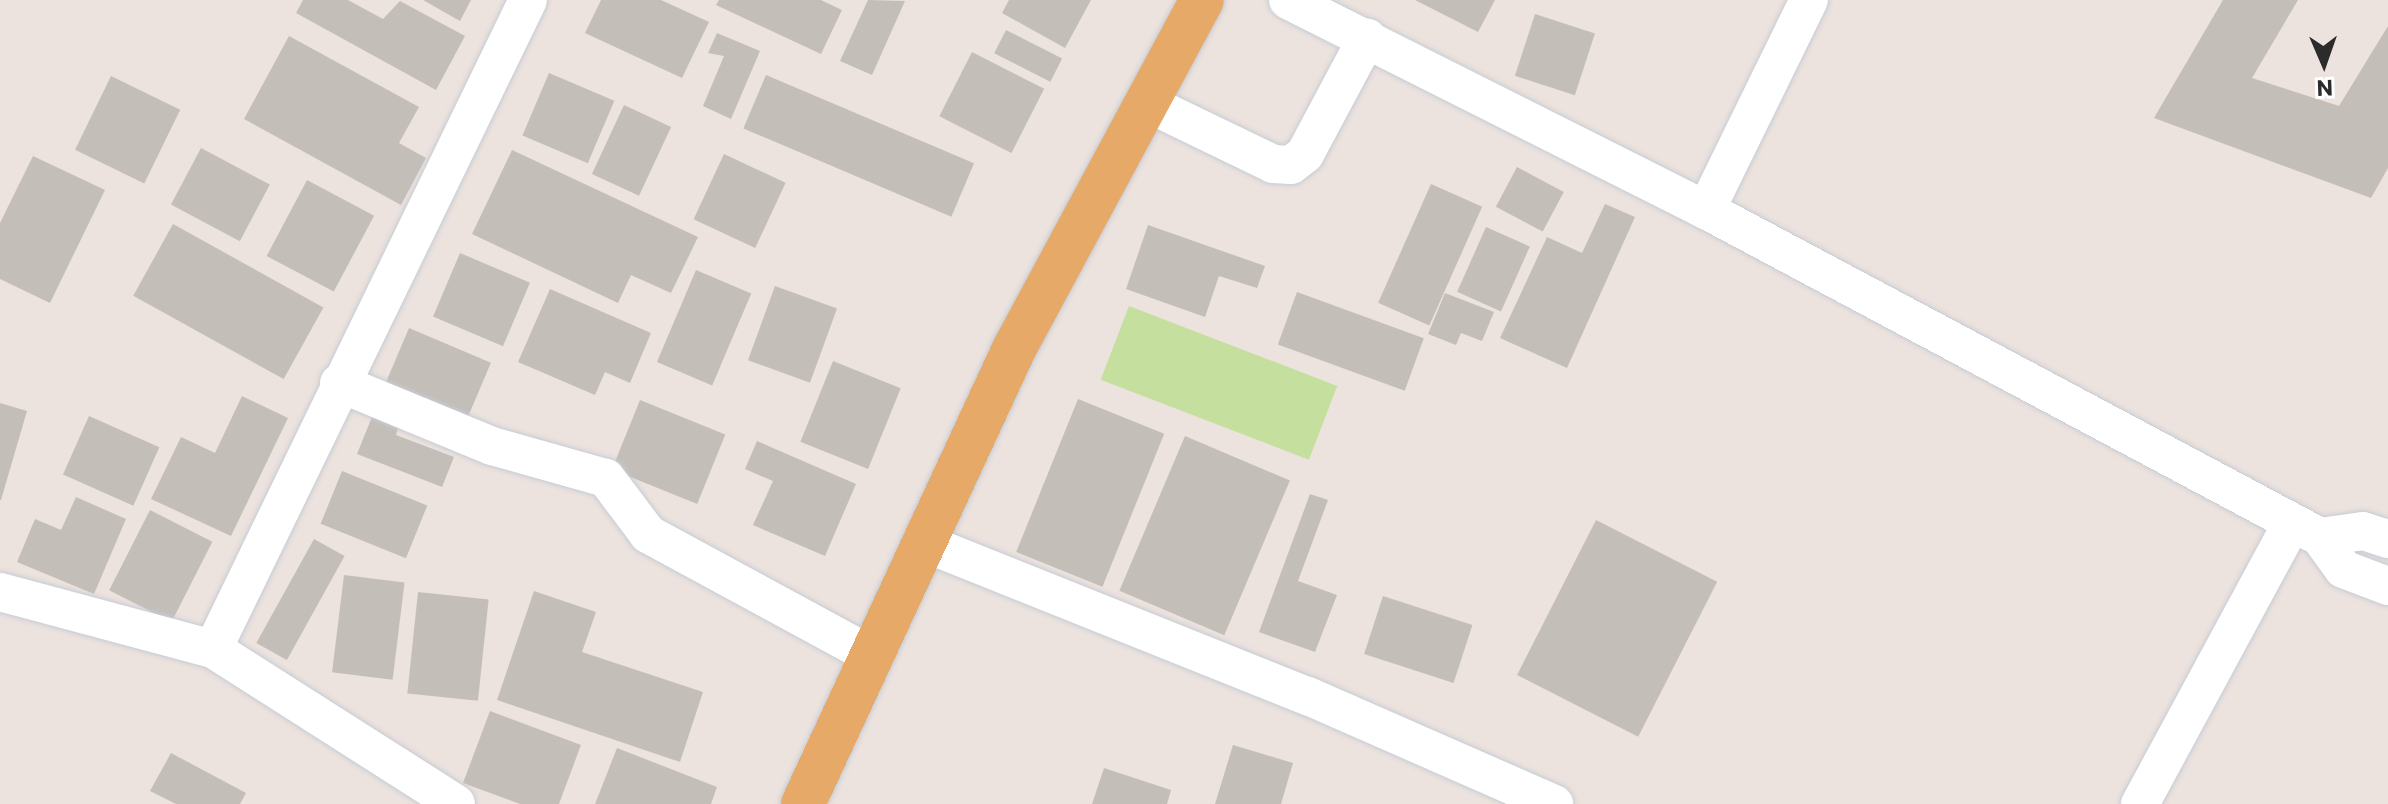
<!DOCTYPE html>
<html>
<head>
<meta charset="utf-8">
<style>
	body { margin:0 }
	#map { position:relative; width:2388px; height:804px; overflow:hidden; background:#ece2de; font-family:Commissioner,sans-serif }
	div>[style] { position:absolute }
	.green>* { inset:0; background:#c5df9e; transform-origin:0 0 }
	.building>* { inset:0; background:#c4beb9; transform-origin:0 0 }
	.roads { filter:drop-shadow(0 0 2px #c6ccd4) drop-shadow(0 0 2px #c6ccd4) }
	.minor>* { height:38px; margin:-19px; padding:0 19px; transform-origin:19px; border-radius:19px; background:#fff }
	.major>* { height:44px; margin:-22px; padding:0 22px; transform-origin:22px; border-radius:22px; background:#e7a967 }
	span { translate:-50% -50%; white-space:nowrap; text-align:center; line-height:1.15; -webkit-text-stroke:6px #fff; paint-order:stroke }
	.north { position:absolute; left:2284px; top:24px; width:80px; height:80px; -webkit-text-stroke:6px #fff; paint-order:stroke; rotate:178deg; font-size:22px; font-weight:700; line-height:32px; text-align:center; color:#2b2b2b }
	.north::after { content:''; display:block; margin:auto; width:28px; height:36px; background:#2b2b2b; clip-path:polygon(50% 0,100% 100%,50% 72%,0 100%) }
</style>
</head>
<body>
<div id="map">
	<div class="green">
		<i style="left:1129px;top:306px;width:223px;height:79px;rotate:21deg"></i>
	</div>
	<div class="building">
		<i style="clip-path:polygon(303px 0,348px 0,383px 19px,400px 1px,465px 36px,436px 90px,296px 13px)"></i>
		<i style="clip-path:polygon(423px 0,471px 0,460px 21px)"></i>
		<i style="clip-path:polygon(601px 0,661px 0,709px 22px,682px 78px,585px 33px)"></i>
		<i style="clip-path:polygon(719px 0,821px 0,842px 10px,821px 54px,716px 5px)"></i>
		<i style="clip-path:polygon(868px 0,905px 1px,872px 75px,840px 61px)"></i>
		<i style="clip-path:polygon(1009px 0,1091px 0,1065px 48px,1002px 13px)"></i>
		<i style="clip-path:polygon(1415px 0,1495px 0,1478px 32px)"></i>
		<i style="clip-path:polygon(2223px 0,2298px 0,2252px 78px,2339px 106px,2388px 26px,2388px 168px,2371px 198px,2154px 118px)"></i>
		<i style="left:1535px;top:14px;width:63px;height:65px;rotate:18deg"></i>
		<i style="left:1006px;top:30px;width:63px;height:26px;rotate:27deg"></i>
		<i style="clip-path:polygon(717px 33px,760px 51px,731px 119px,703px 106px,724px 56px,708px 53px)"></i>
		<i style="clip-path:polygon(289px 36px,419px 107px,399px 143px,426px 158px,401px 205px,244px 119px)"></i>
		<i style="left:972px;top:52px;width:81px;height:72px;rotate:27deg"></i>
		<i style="left:549px;top:73px;width:71px;height:68px;rotate:23deg"></i>
		<i style="left:766px;top:75px;width:226px;height:58px;rotate:23deg"></i>
		<i style="left:111px;top:76px;width:77px;height:82px;rotate:26deg"></i>
		<i style="left:624px;top:105px;width:52px;height:76px;rotate:25deg"></i>
		<i style="left:201px;top:148px;width:78px;height:64px;rotate:28deg"></i>
		<i style="clip-path:polygon(512px 150px,698px 237px,671px 293px,631px 275px,618px 303px,472px 234px)"></i>
		<i style="left:724px;top:154px;width:68px;height:72px;rotate:25deg"></i>
		<i style="clip-path:polygon(33px 156px,105px 190px,50px 303px,0 279px,0 223px)"></i>
		<i style="left:1517px;top:167px;width:53px;height:45px;rotate:28deg"></i>
		<i style="left:307px;top:180px;width:76px;height:86px;rotate:28deg"></i>
		<i style="left:1431px;top:184px;width:56px;height:130px;rotate:24deg"></i>
		<i style="clip-path:polygon(1605px 204px,1635px 217px,1567px 368px,1500px 338px,1547px 237px,1582px 253px)"></i>
		<i style="left:173px;top:224px;width:172px;height:82px;rotate:29deg"></i>
		<i style="clip-path:polygon(1148px 225px,1265px 266px,1257px 288px,1219px 276px,1205px 317px,1126px 289px)"></i>
		<i style="left:1486px;top:227px;width:48px;height:71px;rotate:24deg"></i>
		<i style="left:460px;top:253px;width:76px;height:69px;rotate:23deg"></i>
		<i style="left:696px;top:270px;width:60px;height:100px;rotate:23deg"></i>
		<i style="left:775px;top:286px;width:66px;height:79px;rotate:20deg"></i>
		<i style="clip-path:polygon(550px 289px,651px 333px,630px 383px,605px 372px,595px 395px,518px 362px)"></i>
		<i style="left:1297px;top:292px;width:135px;height:56px;rotate:20deg"></i>
		<i style="clip-path:polygon(1445px 293px,1494px 312px,1482px 341px,1461px 333px,1456px 345px,1428px 334px)"></i>
		<i style="left:409px;top:328px;width:89px;height:69px;rotate:23deg"></i>
		<i style="left:833px;top:361px;width:73px;height:87px;rotate:22deg"></i>
		<i style="clip-path:polygon(242px 396px,288px 418px,231px 536px,151px 499px,181px 437px,215px 453px)"></i>
		<i style="left:1078px;top:399px;width:93px;height:165px;rotate:22deg"></i>
		<i style="left:640px;top:400px;width:92px;height:75px;rotate:22deg"></i>
		<i style="clip-path:polygon(0 403px,27px 411px,1px 500px,0 500px)"></i>
		<i style="clip-path:polygon(374px 412px,400px 422px,396px 435px,454px 457px,442px 487px,357px 454px)"></i>
		<i style="left:89px;top:416px;width:77px;height:64px;rotate:24deg"></i>
		<i style="left:1185px;top:436px;width:114px;height:168px;rotate:23deg"></i>
		<i style="clip-path:polygon(757px 441px,856px 484px,825px 556px,753px 525px,773px 481px,745px 469px)"></i>
		<i style="left:342px;top:471px;width:92px;height:57px;rotate:22deg"></i>
		<i style="clip-path:polygon(1310px 494px,1328px 500px,1298px 581px,1337px 595px,1315px 652px,1259px 632px)"></i>
		<i style="clip-path:polygon(76px 497px,126px 519px,94px 594px,17px 562px,35px 519px,61px 530px)"></i>
		<i style="left:150px;top:510px;width:70px;height:90px;rotate:27deg"></i>
		<i style="left:1596px;top:520px;width:136px;height:174px;rotate:27deg"></i>
		<i style="left:314px;top:539px;width:35px;height:119px;rotate:29deg"></i>
		<i style="left:344px;top:575px;width:61px;height:98px;rotate:7deg"></i>
		<i style="clip-path:polygon(534px 591px,596px 612px,582px 652px,703px 692px,680px 762px,497px 700px)"></i>
		<i style="left:418px;top:592px;width:71px;height:102px;rotate:6deg"></i>
		<i style="left:1383px;top:596px;width:94px;height:61px;rotate:18deg"></i>
		<i style="clip-path:polygon(490px 711px,581px 745px,559px 804px,520px 804px,463px 783px)"></i>
		<i style="clip-path:polygon(1233px 745px,1293px 763px,1281px 804px,1215px 804px)"></i>
		<i style="clip-path:polygon(617px 748px,717px 787px,711px 804px,595px 804px)"></i>
		<i style="clip-path:polygon(171px 753px,246px 793px,240px 804px,176px 804px,150px 791px)"></i>
		<i style="clip-path:polygon(1104px 768px,1171px 790px,1167px 804px,1092px 804px)"></i>
	</div>
	<div class="roads">
		<div class="minor">
			<i style="left:1288px;top:0;width:468px;rotate:26.7deg"></i>
			<i style="left:1706px;top:210px;width:696px;rotate:28.04deg"></i>
			<i style="left:2320px;top:537px;width:39px;rotate:54deg"></i>
			<i style="left:2343px;top:569px;width:48px;rotate:20.7deg"></i>
			<i style="left:1147px;top:103px;width:140px;rotate:25.8deg"></i>
			<i style="left:1273px;top:164px;width:18px;rotate:3deg"></i>
			<i style="left:1291px;top:165px;width:18px;rotate:-38deg"></i>
			<i style="left:1305px;top:154px;width:132px;rotate:-61.9deg"></i>
			<i style="left:1706px;top:210px;width:234px;rotate:-63.9deg"></i>
			<i style="left:339px;top:383px;width:165px;rotate:22.4deg"></i>
			<i style="left:492px;top:446px;width:118px;rotate:15.7deg"></i>
			<i style="left:606px;top:478px;width:70px;rotate:53.1deg"></i>
			<i style="left:648px;top:534px;width:254px;rotate:28.5deg"></i>
			<i style="left:2320px;top:537px;width:43px;rotate:-7.9deg"></i>
			<i style="left:2363px;top:531px;width:26px;rotate:18deg"></i>
			<i style="left:922px;top:542px;width:416px;rotate:21.8deg"></i>
			<i style="left:1308px;top:696px;width:269px;rotate:23.7deg"></i>
			<i style="left:0;top:592px;width:220px;rotate:15deg"></i>
			<i style="left:213px;top:649px;width:288px;rotate:32.5deg"></i>
			<i style="left:213px;top:649px;width:721px;rotate:-64.11deg"></i>
			<i style="left:2140px;top:804px;width:319px;rotate:-61.6deg"></i>
		</div>
		<div class="major">
			<i style="left:803px;top:804px;width:502px;rotate:-65.12deg"></i>
			<i style="left:1014px;top:349px;width:396px;rotate:-61.7deg"></i>
		</div>
	</div>
	<div class="north">N</div>
</div>
</body>
</html>
